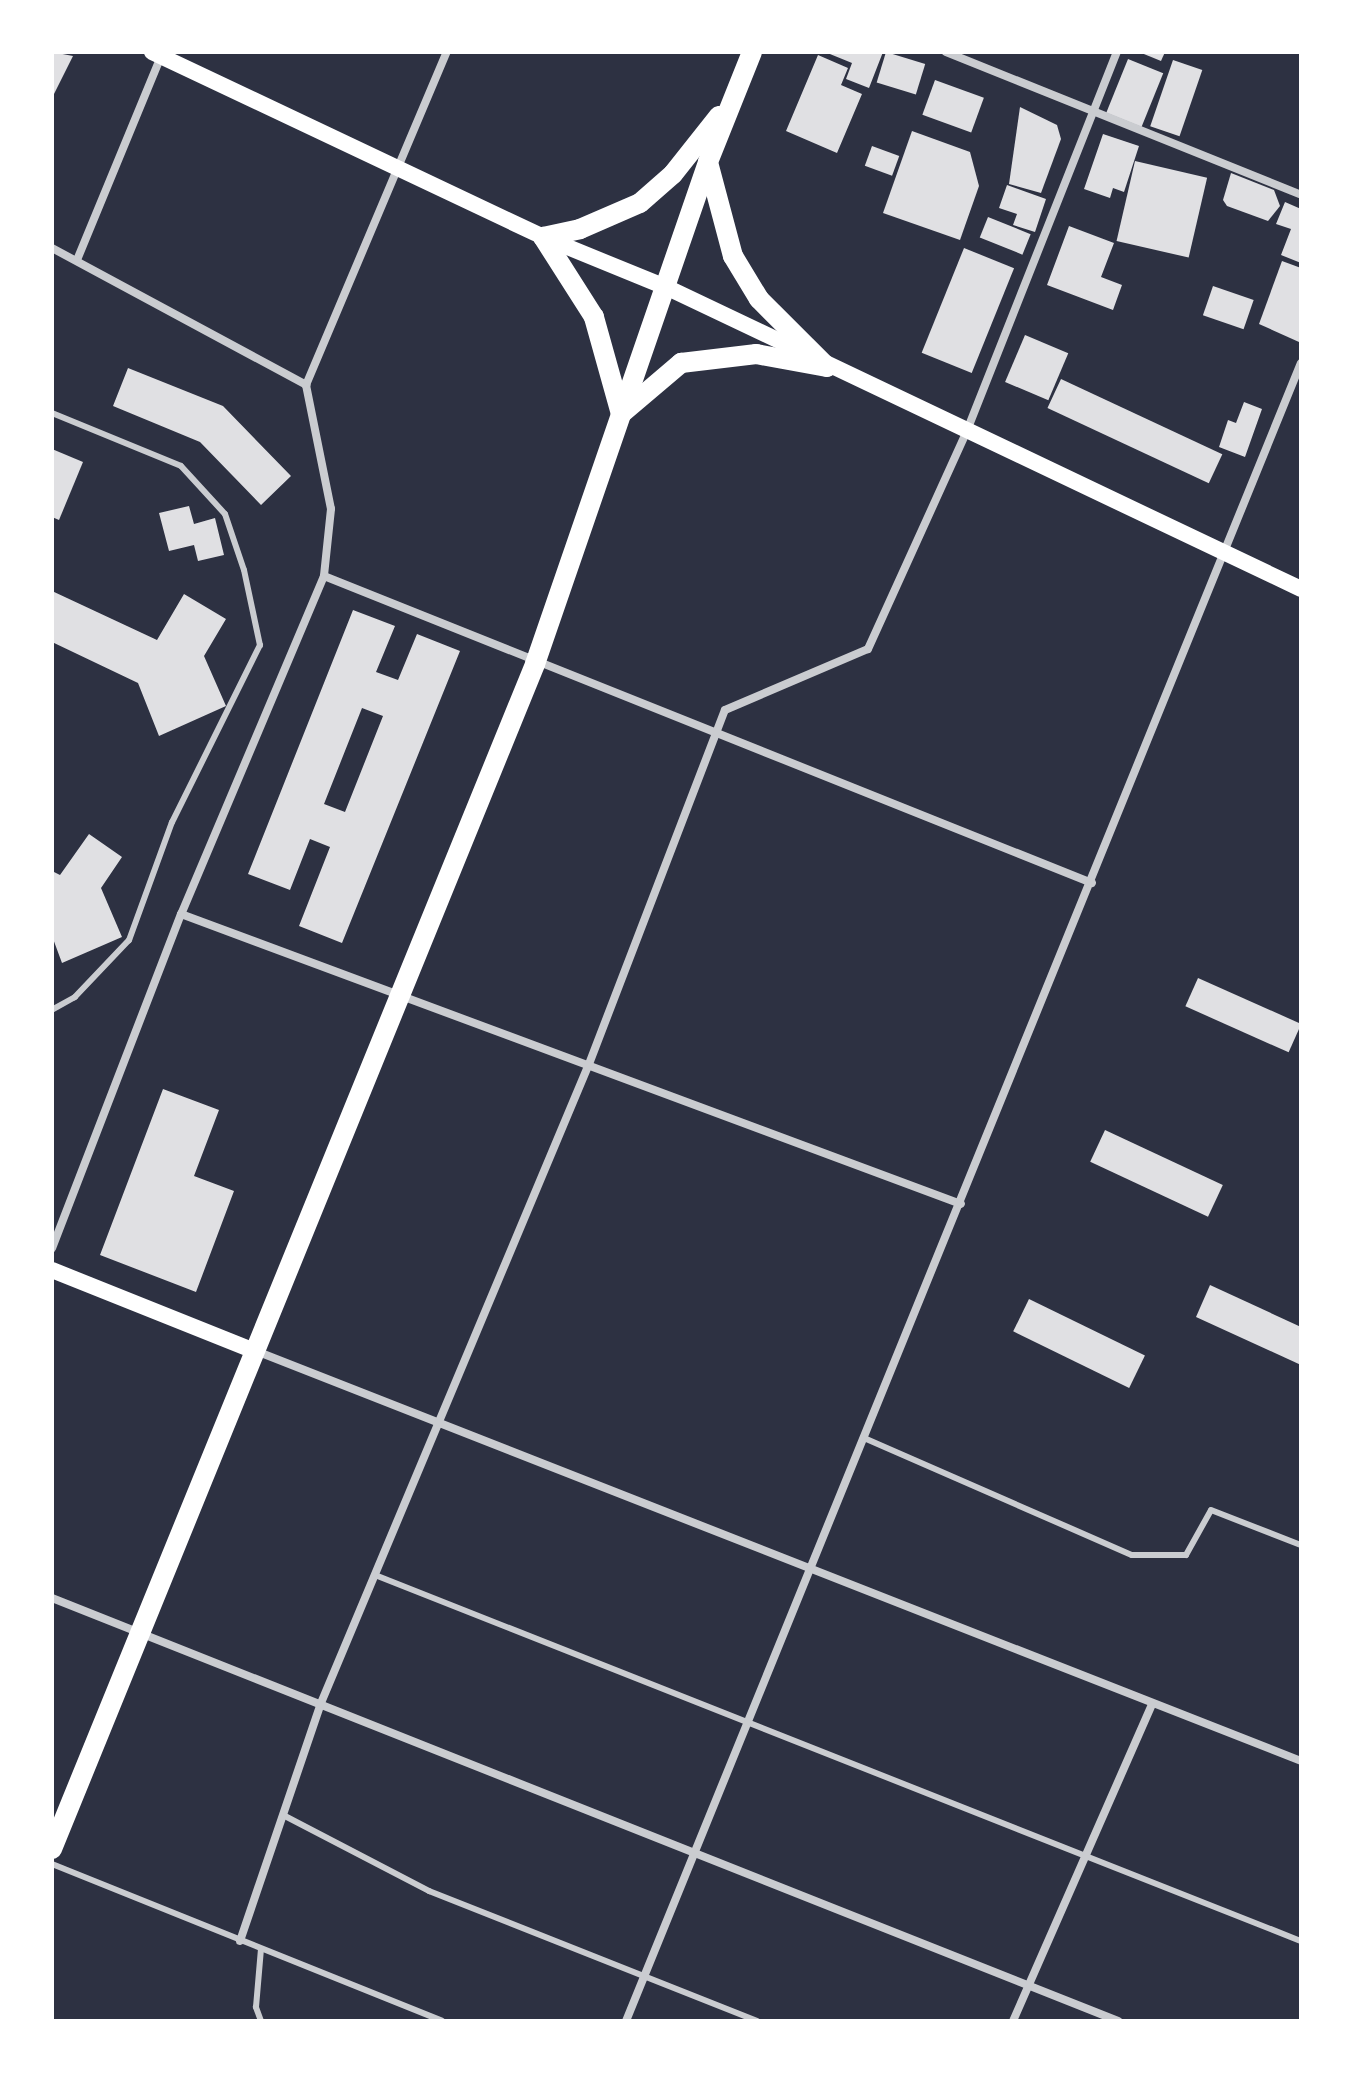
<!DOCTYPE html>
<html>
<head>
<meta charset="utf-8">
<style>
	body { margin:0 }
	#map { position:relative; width:1353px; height:2073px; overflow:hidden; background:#2d3142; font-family:"Times New Roman",serif }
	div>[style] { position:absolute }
	.building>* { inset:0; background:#e0e0e3; transform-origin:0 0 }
	.service>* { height:6px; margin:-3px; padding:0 3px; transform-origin:3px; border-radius:3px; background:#caccd0 }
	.minor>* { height:8px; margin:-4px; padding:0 4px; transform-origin:4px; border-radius:4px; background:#caccd0 }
	.secondary>* { height:16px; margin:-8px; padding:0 8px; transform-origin:8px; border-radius:8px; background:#fff }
	.primary>* { height:20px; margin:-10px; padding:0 10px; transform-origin:10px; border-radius:10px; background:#fff }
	span { translate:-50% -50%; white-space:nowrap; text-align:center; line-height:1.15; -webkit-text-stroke:8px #fff; paint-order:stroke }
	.frame { position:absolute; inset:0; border:54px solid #fff; pointer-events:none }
</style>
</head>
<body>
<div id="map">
	<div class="building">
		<i style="clip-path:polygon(52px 52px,73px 56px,52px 98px)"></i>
		<i style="clip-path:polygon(825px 52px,883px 52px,869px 88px,846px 79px,852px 63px)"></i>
		<i style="left:886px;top:52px;width:41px;height:32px;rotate:17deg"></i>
		<i style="clip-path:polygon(1139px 52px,1165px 52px,1161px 61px)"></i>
		<i style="clip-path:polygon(818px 55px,848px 68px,841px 85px,862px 94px,837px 153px,786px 131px)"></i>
		<i style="left:1128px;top:59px;width:38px;height:58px;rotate:22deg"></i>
		<i style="left:1173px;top:60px;width:31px;height:70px;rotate:19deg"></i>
		<i style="left:935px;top:80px;width:52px;height:37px;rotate:20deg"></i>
		<i style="clip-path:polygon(1020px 107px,1057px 125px,1061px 139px,1041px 193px,1009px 184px)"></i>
		<i style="clip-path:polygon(912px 131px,970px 152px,979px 186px,960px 240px,883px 213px)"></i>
		<i style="clip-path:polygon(1103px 134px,1139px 146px,1124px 192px,1113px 188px,1110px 198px,1084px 189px)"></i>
		<i style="left:872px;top:146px;width:29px;height:21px;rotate:20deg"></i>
		<i style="left:1135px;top:161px;width:74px;height:82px;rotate:13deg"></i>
		<i style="clip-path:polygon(1231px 173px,1274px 190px,1280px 206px,1268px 221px,1227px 206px,1223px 200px)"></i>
		<i style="clip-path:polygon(1007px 185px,1046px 199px,1035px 232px,1013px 225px,1017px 214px,999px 208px)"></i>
		<i style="clip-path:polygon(1285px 202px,1301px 209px,1301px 263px,1281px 255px,1291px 229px,1276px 224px)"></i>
		<i style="left:988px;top:217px;width:46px;height:22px;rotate:22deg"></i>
		<i style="clip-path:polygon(1069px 226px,1114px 243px,1101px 277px,1122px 285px,1113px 310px,1047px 285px)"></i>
		<i style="left:964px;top:248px;width:54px;height:113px;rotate:22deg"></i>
		<i style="clip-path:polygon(1282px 261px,1301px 268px,1299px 342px,1259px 324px)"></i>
		<i style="left:1213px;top:286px;width:43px;height:31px;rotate:19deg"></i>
		<i style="left:1025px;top:335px;width:47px;height:51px;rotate:23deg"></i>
		<i style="clip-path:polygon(128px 368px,223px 406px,291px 476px,261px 505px,200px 442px,113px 406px)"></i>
		<i style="left:1061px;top:379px;width:178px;height:32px;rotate:25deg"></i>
		<i style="clip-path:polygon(1244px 402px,1262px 409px,1245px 457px,1219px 447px,1228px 420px,1236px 423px)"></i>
		<i style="clip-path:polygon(52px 449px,83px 462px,59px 520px,52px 517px)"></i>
		<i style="clip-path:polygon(189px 506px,194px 524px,215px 518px,224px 555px,198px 561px,194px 545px,169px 551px,159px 513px)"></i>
		<i style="clip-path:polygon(52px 591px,157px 640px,184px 594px,226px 619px,204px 656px,226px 706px,159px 736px,138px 683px,52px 642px)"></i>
		<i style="clip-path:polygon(evenodd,353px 610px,395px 626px,376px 672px,398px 680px,417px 634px,460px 651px,342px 943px,299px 926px,330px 847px,310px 839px,290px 890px,248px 874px,353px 610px,362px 708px,383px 716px,345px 812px,324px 804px,362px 708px)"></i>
		<i style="clip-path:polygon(89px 834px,122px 857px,101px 888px,122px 937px,62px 963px,52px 936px,52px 871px,60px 875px)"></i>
		<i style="left:1198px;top:978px;width:113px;height:31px;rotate:24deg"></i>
		<i style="clip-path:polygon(163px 1089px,219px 1110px,194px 1176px,234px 1191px,196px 1292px,100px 1255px)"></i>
		<i style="left:1105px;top:1130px;width:130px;height:35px;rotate:25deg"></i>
		<i style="clip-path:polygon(1210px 1285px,1301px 1327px,1301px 1365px,1196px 1317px)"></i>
		<i style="left:1029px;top:1299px;width:129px;height:36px;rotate:26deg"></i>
	</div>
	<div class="service">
		<i style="left:52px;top:413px;width:139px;rotate:22.3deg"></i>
		<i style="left:181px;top:466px;width:65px;rotate:47.5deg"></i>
		<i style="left:225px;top:514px;width:59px;rotate:71.3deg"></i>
		<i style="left:244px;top:570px;width:77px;rotate:78deg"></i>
		<i style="left:260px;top:645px;width:198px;rotate:116.4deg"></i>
		<i style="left:172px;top:822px;width:126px;rotate:110deg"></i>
		<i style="left:129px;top:940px;width:79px;rotate:133.5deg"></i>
		<i style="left:75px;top:997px;width:26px;rotate:151deg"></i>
		<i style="left:864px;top:1438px;width:292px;rotate:23.6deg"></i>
		<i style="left:1132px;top:1555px;width:54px"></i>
		<i style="left:1186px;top:1555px;width:51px;rotate:-60.9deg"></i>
		<i style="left:1211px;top:1510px;width:97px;rotate:21.3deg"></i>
		<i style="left:375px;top:1575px;width:996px;rotate:21.57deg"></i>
		<i style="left:283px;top:1815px;width:165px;rotate:27.5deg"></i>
		<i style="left:429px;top:1891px;width:353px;rotate:21.6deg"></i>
		<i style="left:52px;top:1864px;width:420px;rotate:21.9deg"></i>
		<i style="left:261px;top:2021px;width:15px;rotate:-110deg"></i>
		<i style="left:256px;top:2007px;width:58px;rotate:-85.1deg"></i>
	</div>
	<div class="minor">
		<i style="left:946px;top:52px;width:383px;rotate:21.9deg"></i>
		<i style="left:52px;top:248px;width:289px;rotate:28.3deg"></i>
		<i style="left:306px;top:385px;width:126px;rotate:78.6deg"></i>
		<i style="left:331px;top:509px;width:67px;rotate:96deg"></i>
		<i style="left:324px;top:576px;width:367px;rotate:112.9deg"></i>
		<i style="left:181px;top:914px;width:358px;rotate:111.1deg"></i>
		<i style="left:77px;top:260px;width:221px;rotate:-67.6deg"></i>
		<i style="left:306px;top:385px;width:362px;rotate:-67.1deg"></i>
		<i style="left:324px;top:576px;width:827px;rotate:21.79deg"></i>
		<i style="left:181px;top:914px;width:832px;rotate:20.39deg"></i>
		<i style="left:256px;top:1351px;width:1123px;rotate:21.42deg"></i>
		<i style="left:52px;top:1598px;width:1147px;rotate:21.64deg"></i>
		<i style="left:240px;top:1941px;width:251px;rotate:-71.2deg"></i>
		<i style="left:321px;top:1703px;width:693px;rotate:-67.25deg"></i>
		<i style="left:589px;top:1064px;width:379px;rotate:-69deg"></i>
		<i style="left:725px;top:710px;width:155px;rotate:-23.1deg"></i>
		<i style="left:868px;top:649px;width:237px;rotate:-65.6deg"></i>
		<i style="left:966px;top:433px;width:410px;rotate:-68.4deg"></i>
		<i style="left:626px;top:2021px;width:1790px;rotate:-67.85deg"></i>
		<i style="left:1013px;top:2021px;width:345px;rotate:-66.3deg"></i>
	</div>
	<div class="secondary">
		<i style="left:152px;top:52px;width:433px;rotate:25.3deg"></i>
		<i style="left:543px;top:237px;width:135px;rotate:22.2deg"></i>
		<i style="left:668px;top:288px;width:701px;rotate:25.43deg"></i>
		<i style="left:52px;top:1270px;width:219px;rotate:21.8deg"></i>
	</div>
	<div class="primary">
		<i style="left:709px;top:166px;width:93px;rotate:75.1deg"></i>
		<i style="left:733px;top:256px;width:50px;rotate:58.8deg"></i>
		<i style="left:759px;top:299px;width:96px;rotate:45deg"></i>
		<i style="left:621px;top:414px;width:101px;rotate:-105.6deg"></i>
		<i style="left:594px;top:317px;width:95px;rotate:-122.5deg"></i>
		<i style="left:543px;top:237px;width:38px;rotate:-12deg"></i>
		<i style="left:580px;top:229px;width:65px;rotate:-23.4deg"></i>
		<i style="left:640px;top:203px;width:44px;rotate:-41.3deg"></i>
		<i style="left:673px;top:174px;width:74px;rotate:-51.6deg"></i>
		<i style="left:621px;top:414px;width:79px;rotate:-40.4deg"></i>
		<i style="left:681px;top:363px;width:76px;rotate:-6.8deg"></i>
		<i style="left:756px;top:354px;width:72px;rotate:10.4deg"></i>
		<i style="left:52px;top:1849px;width:1280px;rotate:-67.82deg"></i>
		<i style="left:535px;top:664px;width:531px;rotate:-70.98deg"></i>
		<i style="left:708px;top:162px;width:118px;rotate:-68.2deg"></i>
	</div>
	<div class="frame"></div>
</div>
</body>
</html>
